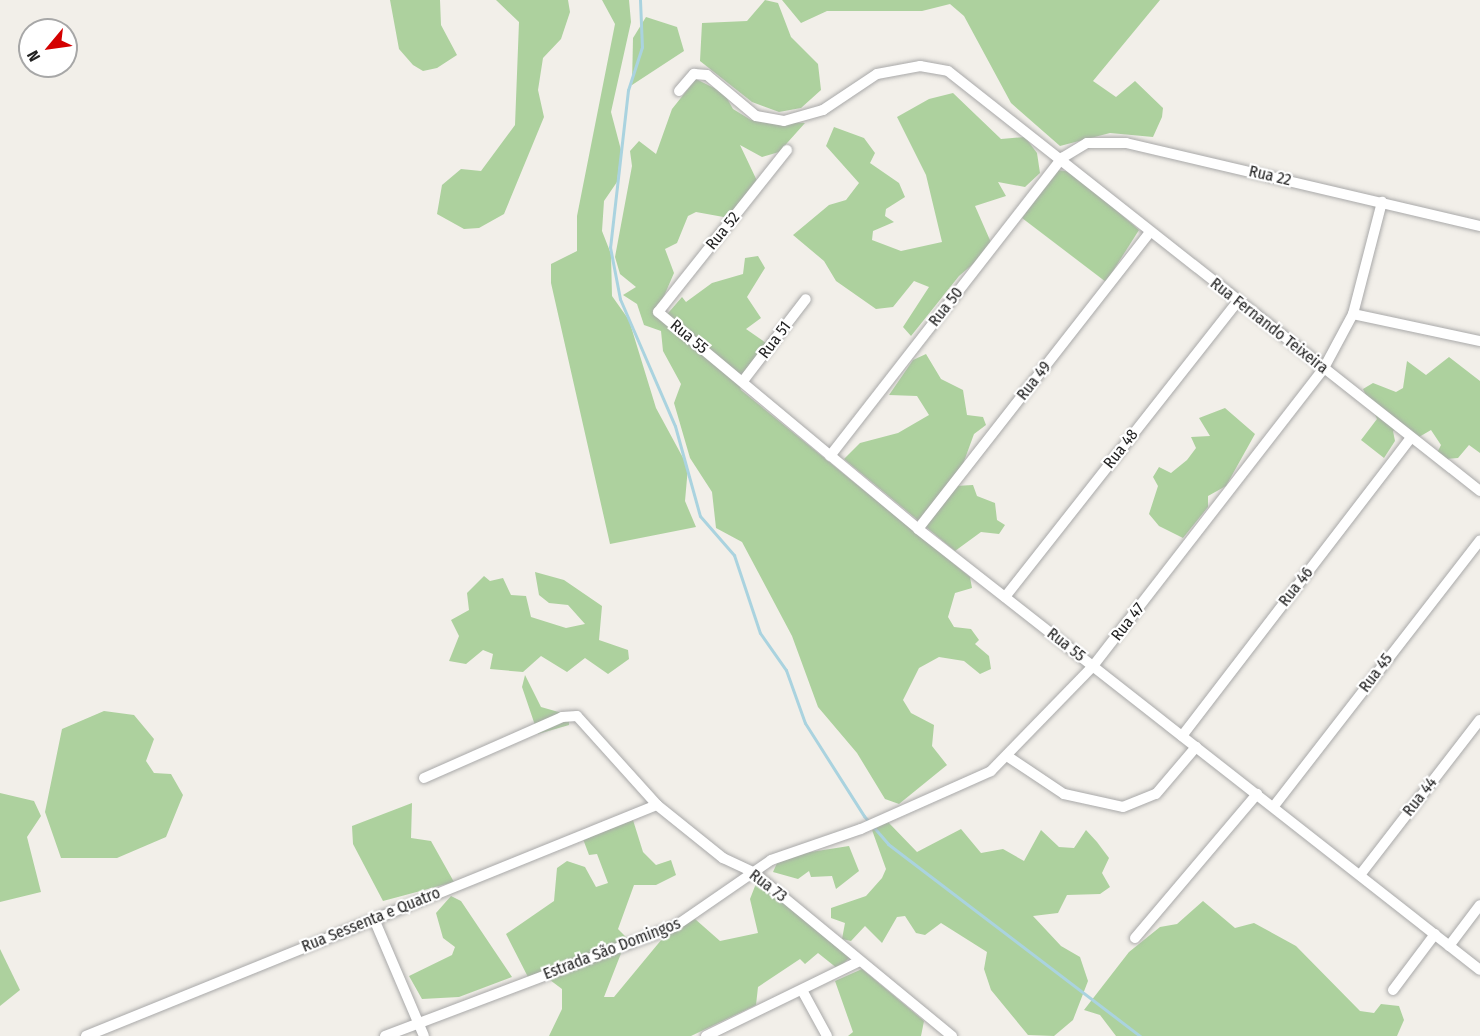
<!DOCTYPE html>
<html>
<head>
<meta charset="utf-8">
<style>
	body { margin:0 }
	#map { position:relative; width:1480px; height:1036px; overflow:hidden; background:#f2efe9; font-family:"Fira Sans Condensed",sans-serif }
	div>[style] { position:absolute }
	.forest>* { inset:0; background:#add19e }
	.stream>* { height:3px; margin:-1.5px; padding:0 1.5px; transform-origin:1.5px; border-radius:1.5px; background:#aad3df }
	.roads { filter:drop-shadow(0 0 2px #a9a9a9) drop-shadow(0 0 2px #a9a9a9) }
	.street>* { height:10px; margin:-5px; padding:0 5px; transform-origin:5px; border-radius:5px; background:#fff }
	span { translate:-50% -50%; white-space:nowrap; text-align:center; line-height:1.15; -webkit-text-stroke:4.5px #fff; paint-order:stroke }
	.street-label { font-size:16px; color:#222 }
	.north { position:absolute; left:18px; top:18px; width:60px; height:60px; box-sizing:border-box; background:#fff; border:2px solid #a7a7a7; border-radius:50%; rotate:241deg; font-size:16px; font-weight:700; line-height:24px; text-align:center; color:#222 }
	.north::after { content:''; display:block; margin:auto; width:21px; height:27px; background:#d40000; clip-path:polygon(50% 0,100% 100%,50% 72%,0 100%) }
</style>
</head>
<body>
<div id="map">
	<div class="forest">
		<i style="clip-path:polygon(390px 0,440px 0,441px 25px,457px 55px,437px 68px,423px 71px,413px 65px,399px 49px)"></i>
		<i style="clip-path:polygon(496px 0,568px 0,570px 12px,561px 39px,543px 58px,538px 90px,544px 117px,504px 214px,479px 228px,464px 229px,437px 214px,442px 185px,461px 169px,481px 171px,515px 125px,519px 22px)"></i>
		<i style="clip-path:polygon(602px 0,629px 0,631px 22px,611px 112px,621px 150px,617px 182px,604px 201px,602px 231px,611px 254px,612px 296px,629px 320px,656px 408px,688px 467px,685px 501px,696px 527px,610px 544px,551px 283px,551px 264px,577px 251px,577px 216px,615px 24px)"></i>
		<i style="clip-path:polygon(765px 0,778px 3px,791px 37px,818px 64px,821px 90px,801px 108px,779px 112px,752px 102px,700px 61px,702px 23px,747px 21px)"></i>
		<i style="clip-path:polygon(782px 0,1160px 0,1093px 81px,1116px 97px,1135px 81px,1163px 108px,1162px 117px,1153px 137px,1110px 133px,1060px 146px,1011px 103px,964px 16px,950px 4px,922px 11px,827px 11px,801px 23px)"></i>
		<i style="clip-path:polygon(646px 17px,677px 27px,684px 51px,632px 85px,633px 38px)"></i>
		<i style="clip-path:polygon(696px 79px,724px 93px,733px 109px,751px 120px,805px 123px,779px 152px,762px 157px,740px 145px,759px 185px,729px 218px,696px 212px,688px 216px,677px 243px,665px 249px,674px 273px,655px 317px,663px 319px,682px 297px,686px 302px,712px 283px,743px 274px,745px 258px,758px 256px,765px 268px,747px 297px,761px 318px,746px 329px,766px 343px,738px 382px,741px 390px,970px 577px,972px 588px,955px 593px,948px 617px,954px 627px,971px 629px,979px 640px,975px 644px,989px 656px,991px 669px,980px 674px,964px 661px,939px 657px,919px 668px,903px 700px,911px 713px,934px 725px,932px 746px,947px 765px,899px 804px,885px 799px,857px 753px,818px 707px,792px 636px,742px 542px,716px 528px,712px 492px,690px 458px,674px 403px,681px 384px,663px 351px,661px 331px,644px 325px,637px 304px,623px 295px,636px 287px,620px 274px,615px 257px,632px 166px,630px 151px,639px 141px,656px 154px,672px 109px)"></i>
		<i style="clip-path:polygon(953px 93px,1001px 139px,1025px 137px,1037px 153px,1040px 173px,1025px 187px,998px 182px,1006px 196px,975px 206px,993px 247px,959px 276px,911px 336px,903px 327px,929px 287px,914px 281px,893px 307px,876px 309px,836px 281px,824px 261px,793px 235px,829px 205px,846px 200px,859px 183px,826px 146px,834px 127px,864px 138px,875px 153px,870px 163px,899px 183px,905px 197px,886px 209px,885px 216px,894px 222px,873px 231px,872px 240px,901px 251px,942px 242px,926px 175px,897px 117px,929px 99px)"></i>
		<i style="clip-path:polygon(1057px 170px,1072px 172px,1139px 230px,1106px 282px,1022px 218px)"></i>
		<i style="clip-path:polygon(926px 354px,941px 379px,963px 390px,967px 415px,983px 417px,986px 425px,974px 434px,955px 486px,973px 485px,977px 496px,995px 503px,997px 520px,1005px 525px,999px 534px,981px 532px,955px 551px,844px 459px,860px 443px,898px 433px,929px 415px,917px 396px,889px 395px,913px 360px)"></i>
		<i style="clip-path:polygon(1449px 357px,1480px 381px,1480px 453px,1469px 445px,1458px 458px,1446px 459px,1437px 453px,1441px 445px,1431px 430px,1419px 437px,1401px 427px,1393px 431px,1395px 441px,1384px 458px,1361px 440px,1377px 419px,1363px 389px,1373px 383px,1396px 392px,1403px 388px,1407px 361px,1426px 375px)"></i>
		<i style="clip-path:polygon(1225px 408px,1255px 434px,1226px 486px,1208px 496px,1208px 507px,1183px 538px,1159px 526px,1149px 514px,1158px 486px,1153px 477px,1159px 467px,1171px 473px,1187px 460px,1196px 448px,1191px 437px,1210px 436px,1199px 418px)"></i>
		<i style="clip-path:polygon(535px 572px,564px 580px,602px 606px,599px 640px,628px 650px,629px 659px,608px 674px,585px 658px,567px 672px,541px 656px,523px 672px,490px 669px,493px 654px,483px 650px,466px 664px,449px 661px,459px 636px,451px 620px,469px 610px,467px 593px,484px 576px,490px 581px,503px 578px,511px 595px,526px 596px,531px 617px,566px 628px,585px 624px,568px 605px,549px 603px,539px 595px)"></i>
		<i style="clip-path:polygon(525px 675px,541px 707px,569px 715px,569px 725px,538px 734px,522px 687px)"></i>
		<i style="clip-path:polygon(104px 711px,134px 715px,154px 739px,146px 761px,154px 773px,171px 774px,183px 795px,166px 837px,117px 858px,61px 858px,45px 812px,62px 729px)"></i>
		<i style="clip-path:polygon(0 793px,34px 801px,41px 816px,27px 837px,41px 892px,0 902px)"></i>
		<i style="clip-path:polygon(412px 803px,411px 838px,431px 841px,454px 882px,383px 901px,353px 844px,352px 826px)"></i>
		<i style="clip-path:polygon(633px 820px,643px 852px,656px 865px,671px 860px,676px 875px,656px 885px,634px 885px,618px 929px,627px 938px,604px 997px,614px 997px,662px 939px,695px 919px,720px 941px,758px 933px,750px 899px,757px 881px,850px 957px,838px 969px,818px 953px,805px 964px,800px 959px,758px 987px,756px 1005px,691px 1036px,549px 1036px,562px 1009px,562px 989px,550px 980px,528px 977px,506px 934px,554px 901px,557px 868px,567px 861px,585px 867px,596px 887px,608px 883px,597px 854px,589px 855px,583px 839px)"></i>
		<i style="clip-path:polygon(888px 822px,917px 852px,961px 829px,981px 853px,1003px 849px,1024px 861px,1041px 830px,1059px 847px,1074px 848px,1086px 830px,1097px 842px,1109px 858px,1102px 873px,1110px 887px,1100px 894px,1067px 895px,1058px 913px,1033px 916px,1061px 946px,1080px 957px,1088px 981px,1073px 1020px,1054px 1036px,1028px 1035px,991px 990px,984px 969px,987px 952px,941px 923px,925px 935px,916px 933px,905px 916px,897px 917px,882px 943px,865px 926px,851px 941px,842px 939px,845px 923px,831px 918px,831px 908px,866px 896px,882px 878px,886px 869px,872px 830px)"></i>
		<i style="clip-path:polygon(849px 846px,859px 871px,836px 889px,832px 876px,811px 877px,809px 871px,798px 879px,773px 872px,777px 863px,804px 853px)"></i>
		<i style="clip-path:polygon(451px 896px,461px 901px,512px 977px,459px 997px,422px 999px,409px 976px,452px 955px,455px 947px,443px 938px,436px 913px)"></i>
		<i style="clip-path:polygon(1203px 901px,1235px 928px,1254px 923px,1296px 946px,1360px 1011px,1374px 1013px,1381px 1004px,1399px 1006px,1404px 1020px,1397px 1036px,1116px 1036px,1100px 1015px,1084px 1010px,1129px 952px,1160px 927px,1177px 924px)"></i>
		<i style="clip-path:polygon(0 949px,20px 990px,0 1006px)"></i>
		<i style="clip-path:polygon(862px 969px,924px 1021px,921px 1036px,848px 1036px,853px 1032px,835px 981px)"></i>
	</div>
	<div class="stream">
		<i style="left:640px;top:0;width:47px;rotate:87.6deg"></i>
		<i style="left:642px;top:47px;width:45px;rotate:108deg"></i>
		<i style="left:628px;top:90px;width:158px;rotate:96.5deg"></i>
		<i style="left:610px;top:247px;width:53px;rotate:79.1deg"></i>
		<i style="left:620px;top:299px;width:138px;rotate:66.6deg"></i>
		<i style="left:675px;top:426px;width:93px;rotate:74.5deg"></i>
		<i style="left:700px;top:516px;width:52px;rotate:48.9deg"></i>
		<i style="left:734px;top:555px;width:82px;rotate:71.6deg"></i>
		<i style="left:760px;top:633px;width:45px;rotate:54.9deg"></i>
		<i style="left:786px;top:670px;width:56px;rotate:70.3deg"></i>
		<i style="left:805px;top:723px;width:110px;rotate:57.6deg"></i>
		<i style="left:864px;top:816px;width:37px;rotate:49deg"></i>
		<i style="left:888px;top:844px;width:317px;rotate:37.3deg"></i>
	</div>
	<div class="roads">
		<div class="street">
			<i style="left:679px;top:91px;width:23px;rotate:-49deg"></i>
			<i style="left:694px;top:74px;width:13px;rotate:4deg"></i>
			<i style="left:707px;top:75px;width:64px;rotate:39.9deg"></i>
			<i style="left:756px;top:116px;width:28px;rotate:10deg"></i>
			<i style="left:784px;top:121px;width:41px;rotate:-15.8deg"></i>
			<i style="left:823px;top:110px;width:65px;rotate:-33.7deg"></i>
			<i style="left:877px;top:74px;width:44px;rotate:-10.5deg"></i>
			<i style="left:920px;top:66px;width:28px;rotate:10deg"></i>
			<i style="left:948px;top:71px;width:678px;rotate:38.29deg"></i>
			<i style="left:787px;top:150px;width:207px;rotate:128.5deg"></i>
			<i style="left:658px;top:312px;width:339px;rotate:39.8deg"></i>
			<i style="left:918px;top:529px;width:714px;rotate:38.12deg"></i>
			<i style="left:1353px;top:314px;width:116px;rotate:-75.5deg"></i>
			<i style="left:743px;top:381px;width:103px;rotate:-52.5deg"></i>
			<i style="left:830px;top:456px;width:378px;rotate:-52.1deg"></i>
			<i style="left:1062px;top:158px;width:29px;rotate:-31deg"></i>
			<i style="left:1087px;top:143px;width:39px"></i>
			<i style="left:1126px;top:143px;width:364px;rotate:13.2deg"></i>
			<i style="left:918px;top:529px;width:375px;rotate:-52deg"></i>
			<i style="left:1005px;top:597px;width:375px;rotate:-51.8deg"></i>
			<i style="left:1182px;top:736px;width:376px;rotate:-52.5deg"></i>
			<i style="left:1010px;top:758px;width:65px;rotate:33.7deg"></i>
			<i style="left:1064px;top:794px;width:60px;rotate:12.4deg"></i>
			<i style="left:1123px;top:807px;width:35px;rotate:-22deg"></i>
			<i style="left:1156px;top:794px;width:62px;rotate:-49.6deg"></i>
			<i style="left:424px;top:778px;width:151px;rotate:-23.8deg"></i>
			<i style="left:562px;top:717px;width:15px;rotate:-4deg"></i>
			<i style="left:577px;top:716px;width:120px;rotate:48deg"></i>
			<i style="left:657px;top:805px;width:85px;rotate:38.8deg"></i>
			<i style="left:723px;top:858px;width:33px;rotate:25deg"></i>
			<i style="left:753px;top:872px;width:258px;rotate:39.5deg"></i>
			<i style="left:1274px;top:806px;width:336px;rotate:-52.2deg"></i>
			<i style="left:1360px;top:875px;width:196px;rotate:-52.3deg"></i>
			<i style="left:374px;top:919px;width:127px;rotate:66.9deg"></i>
			<i style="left:1135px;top:938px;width:189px;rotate:-49.7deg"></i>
			<i style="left:1449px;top:946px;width:51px;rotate:-52.9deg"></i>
			<i style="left:1393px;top:990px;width:70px;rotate:-53.1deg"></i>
			<i style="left:803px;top:992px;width:50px;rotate:61.4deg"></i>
			<i style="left:86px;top:1036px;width:616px;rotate:-22.03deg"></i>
			<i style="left:385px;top:1036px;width:309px;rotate:-20.7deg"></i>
			<i style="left:674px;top:927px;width:118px;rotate:-34.6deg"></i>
			<i style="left:771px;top:860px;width:95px;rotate:-19deg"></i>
			<i style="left:861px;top:829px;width:142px;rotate:-24deg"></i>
			<i style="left:991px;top:771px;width:146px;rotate:-45.8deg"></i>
			<i style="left:1093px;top:666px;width:377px;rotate:-52.2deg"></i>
			<i style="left:1324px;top:368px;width:61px;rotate:-61.8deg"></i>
			<i style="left:1353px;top:314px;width:130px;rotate:12deg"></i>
			<i style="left:706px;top:1036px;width:171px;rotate:-26deg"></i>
		</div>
	</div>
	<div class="street-label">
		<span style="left:1270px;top:176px;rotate:13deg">Rua 22</span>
		<span style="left:723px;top:231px;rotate:-51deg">Rua 52</span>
		<span style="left:946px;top:307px;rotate:-52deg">Rua 50</span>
		<span style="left:1269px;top:326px;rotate:38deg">Rua Fernando Teixeira</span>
		<span style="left:689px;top:337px;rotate:39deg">Rua 55</span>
		<span style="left:775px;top:340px;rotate:-53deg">Rua 51</span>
		<span style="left:1034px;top:381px;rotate:-52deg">Rua 49</span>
		<span style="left:1121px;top:449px;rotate:-52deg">Rua 48</span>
		<span style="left:1296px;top:587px;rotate:-52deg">Rua 46</span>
		<span style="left:1128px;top:622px;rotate:-52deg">Rua 47</span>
		<span style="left:1066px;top:645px;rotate:38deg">Rua 55</span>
		<span style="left:1376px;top:673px;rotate:-53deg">Rua 45</span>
		<span style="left:1420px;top:797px;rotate:-52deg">Rua 44</span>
		<span style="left:768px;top:886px;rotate:37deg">Rua 73</span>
		<span style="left:371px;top:920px;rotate:-22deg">Rua Sessenta e Quatro</span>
		<span style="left:612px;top:949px;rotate:-21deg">Estrada São Domingos</span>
	</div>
	<div class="north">N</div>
</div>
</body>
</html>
